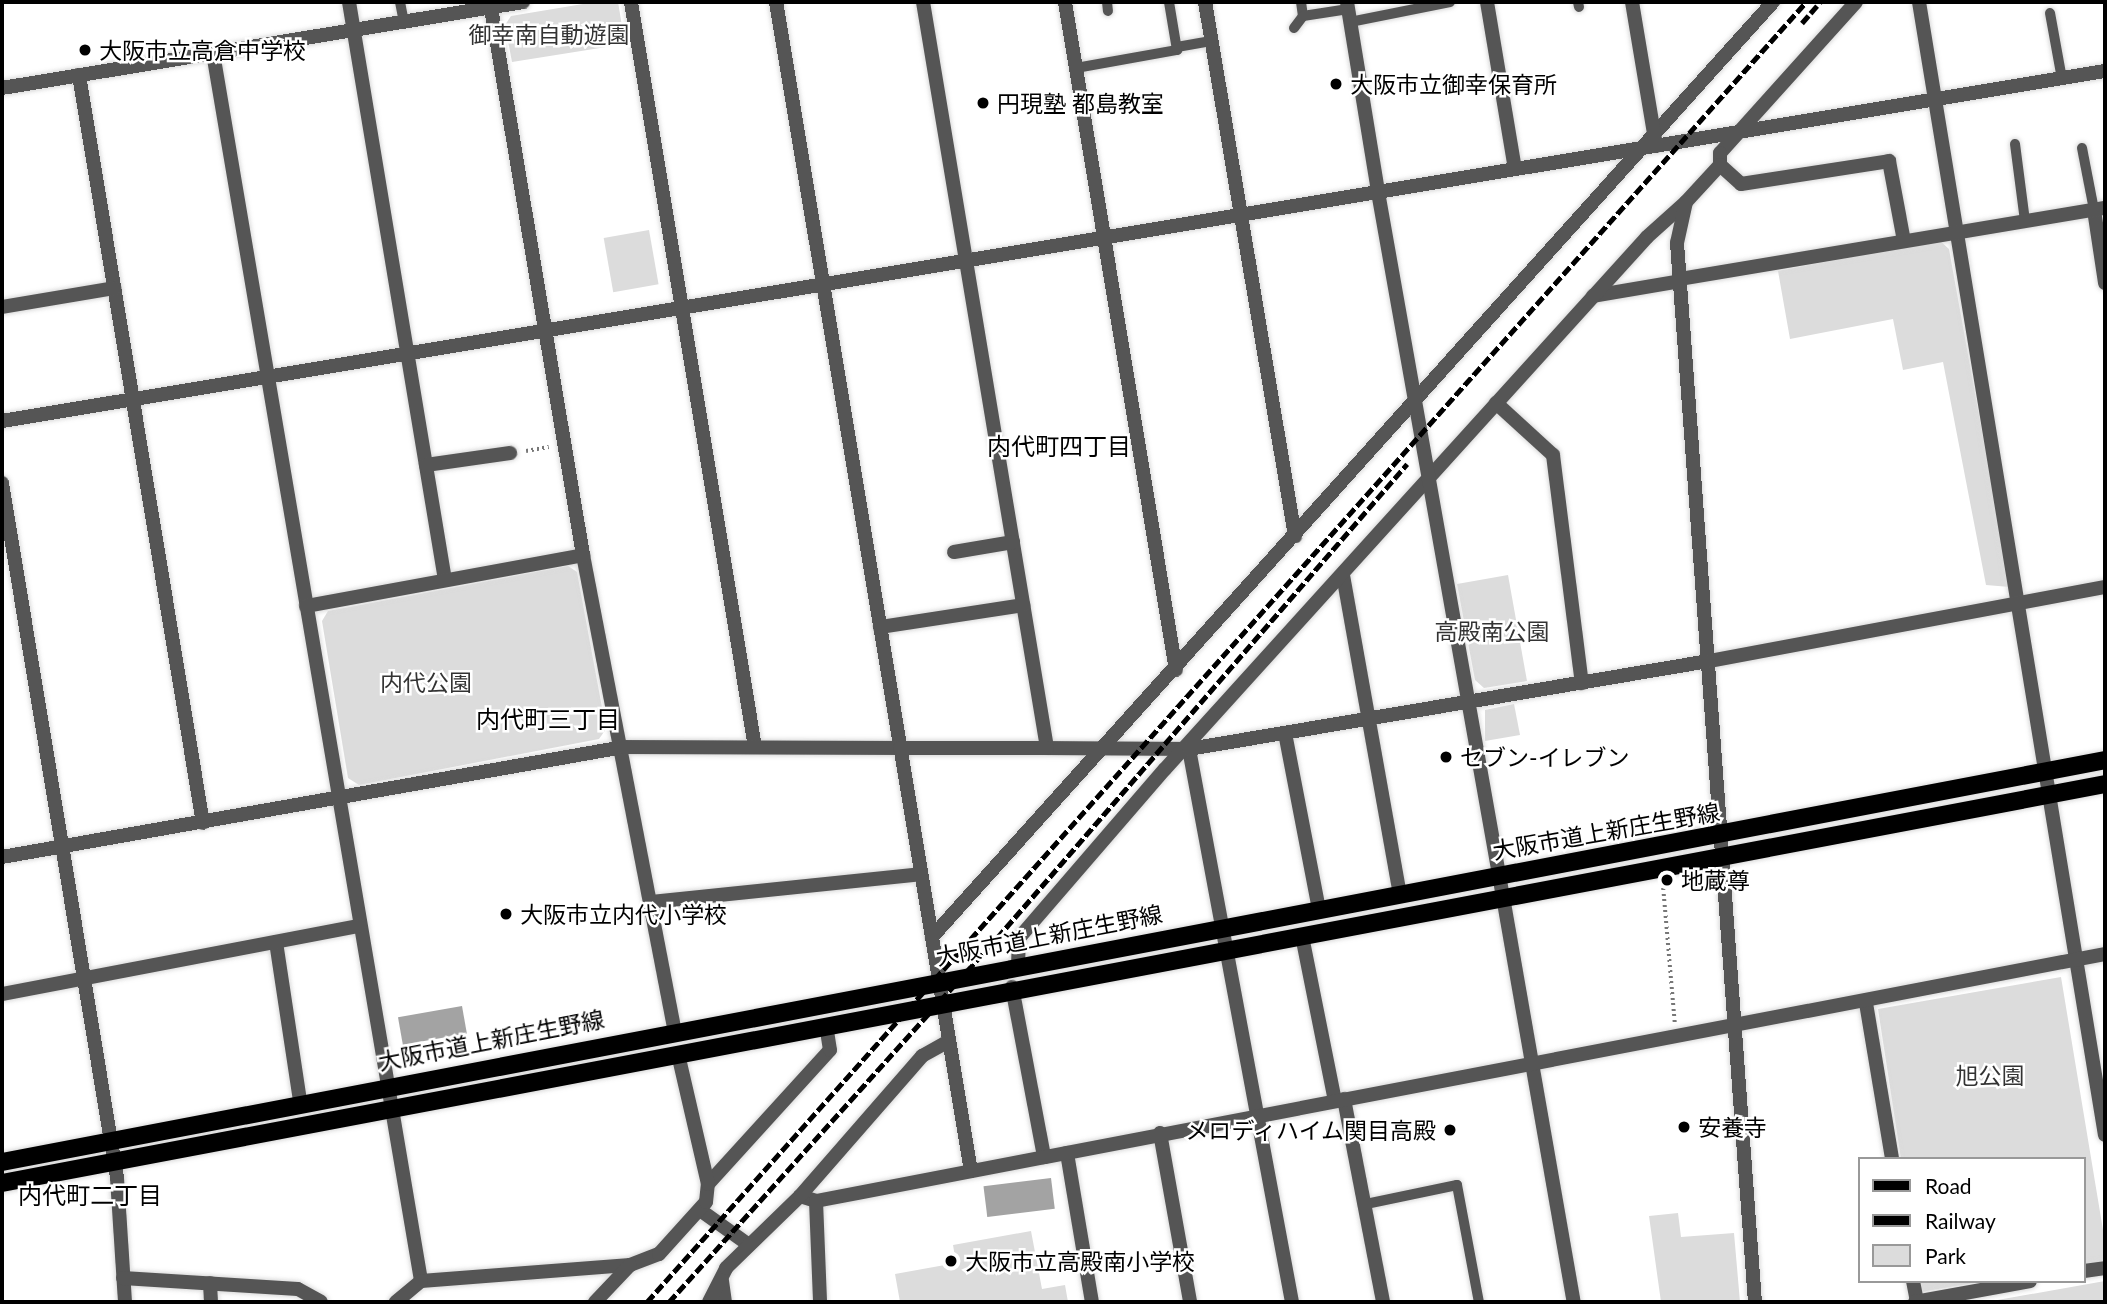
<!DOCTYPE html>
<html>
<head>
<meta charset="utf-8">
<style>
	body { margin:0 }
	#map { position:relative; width:2107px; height:1304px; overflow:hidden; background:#fff; font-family:Lato,"Noto Sans JP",sans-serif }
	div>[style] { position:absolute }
	.green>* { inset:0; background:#dcdcdc; transform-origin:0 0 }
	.water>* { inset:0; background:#a3a3a3; transform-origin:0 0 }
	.path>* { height:3.5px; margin-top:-1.75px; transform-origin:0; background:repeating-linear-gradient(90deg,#777 0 2px,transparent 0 5.5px) }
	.roads { filter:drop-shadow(0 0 2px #dbdbdb) drop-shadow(0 0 2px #dbdbdb) }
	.service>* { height:10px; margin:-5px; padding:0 5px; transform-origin:5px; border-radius:5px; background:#555 }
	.minor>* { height:14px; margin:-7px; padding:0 7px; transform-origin:7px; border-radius:7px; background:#555 }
	.tertiary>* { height:14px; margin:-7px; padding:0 7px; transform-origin:7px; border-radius:7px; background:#555 }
	.primary>* { height:18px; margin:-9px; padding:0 9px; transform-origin:9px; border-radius:9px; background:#000 }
	.rail>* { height:5px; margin-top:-2.5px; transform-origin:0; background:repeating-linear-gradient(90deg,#000 0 10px,transparent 0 13.5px) }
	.dots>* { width:19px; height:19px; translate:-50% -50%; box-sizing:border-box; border:4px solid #fff; border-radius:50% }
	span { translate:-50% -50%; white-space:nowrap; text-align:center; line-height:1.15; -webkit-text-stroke:5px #fff; paint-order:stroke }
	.park-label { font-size:23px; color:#333 }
	.poi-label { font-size:23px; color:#000 }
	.left { translate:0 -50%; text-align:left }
	.right { translate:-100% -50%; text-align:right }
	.street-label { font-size:23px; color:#000 }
	.neighbourhood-label { font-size:24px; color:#000 }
	.frame { position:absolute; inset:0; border:4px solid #000; pointer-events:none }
	.legend { position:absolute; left:1858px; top:1157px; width:228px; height:126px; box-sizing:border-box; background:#fff; border:2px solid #999; margin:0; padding:9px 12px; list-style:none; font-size:21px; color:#000 }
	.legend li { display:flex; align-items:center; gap:14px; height:35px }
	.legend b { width:35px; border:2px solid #999 }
</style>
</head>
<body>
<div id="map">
	<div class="green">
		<i style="clip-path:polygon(595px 2px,618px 2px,625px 44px,512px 62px,505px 25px,511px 16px)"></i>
		<i style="left:649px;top:230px;width:55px;height:46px;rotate:80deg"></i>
		<i style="clip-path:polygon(1939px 240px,1949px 249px,2010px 587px,1986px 585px,1943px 362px,1903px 370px,1893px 319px,1790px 339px,1778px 271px)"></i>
		<i style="clip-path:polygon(568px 566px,577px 572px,606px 729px,599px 739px,359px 785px,348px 778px,322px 621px,328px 611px)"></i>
		<i style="clip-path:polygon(1508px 575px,1527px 681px,1484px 688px,1475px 680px,1457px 584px)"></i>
		<i style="clip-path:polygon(1514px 704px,1520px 735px,1485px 741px,1485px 710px)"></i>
		<i style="clip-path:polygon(2061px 977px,2105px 1242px,2105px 1262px,2084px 1265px,2084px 1159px,1901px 1159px,1878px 1009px)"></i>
		<i style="clip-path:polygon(1678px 1213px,1681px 1237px,1734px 1233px,1740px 1302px,1661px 1302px,1649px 1216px)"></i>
		<i style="clip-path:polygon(1031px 1231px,1042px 1289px,1065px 1285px,1068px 1302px,900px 1302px,895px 1274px,956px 1263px,953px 1245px)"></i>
		<i style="clip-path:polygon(1919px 1281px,1985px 1281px,1921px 1292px)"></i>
		<i style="clip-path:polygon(2105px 1281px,2105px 1302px,1986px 1302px)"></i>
	</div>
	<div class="water">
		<i style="left:462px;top:1006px;width:28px;height:65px;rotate:80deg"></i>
		<i style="left:1051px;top:1178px;width:31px;height:68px;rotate:83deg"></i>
	</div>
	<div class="path">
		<i style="left:526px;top:451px;width:23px;rotate:-10deg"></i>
		<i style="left:1663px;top:883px;width:140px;rotate:85.1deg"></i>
	</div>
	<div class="roads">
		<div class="service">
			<i style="left:400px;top:2px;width:20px;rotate:79deg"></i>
			<i style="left:1107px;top:2px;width:9px;rotate:84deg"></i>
			<i style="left:1301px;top:2px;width:14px;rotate:82deg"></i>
			<i style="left:1578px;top:2px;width:5px;rotate:79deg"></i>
			<i style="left:2050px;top:13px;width:67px;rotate:79.7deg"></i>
			<i style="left:1350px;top:22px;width:102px;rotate:-11.3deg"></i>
			<i style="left:1294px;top:28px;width:15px;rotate:-53deg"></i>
			<i style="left:1303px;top:16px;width:46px;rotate:-8.8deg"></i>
			<i style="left:1177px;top:47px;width:36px;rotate:-10deg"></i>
			<i style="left:1076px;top:68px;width:103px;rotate:-10.1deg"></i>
			<i style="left:1177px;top:50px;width:49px;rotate:-99.5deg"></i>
			<i style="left:2015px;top:144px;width:78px;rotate:82.6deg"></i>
			<i style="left:2082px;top:148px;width:63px;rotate:79deg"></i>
			<i style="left:1366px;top:1204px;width:93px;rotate:-11.8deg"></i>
			<i style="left:1457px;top:1185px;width:119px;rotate:79.4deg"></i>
		</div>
		<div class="minor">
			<i style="left:349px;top:2px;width:586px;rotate:80.57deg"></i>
			<i style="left:490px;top:2px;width:561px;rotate:80.45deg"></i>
			<i style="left:583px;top:555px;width:485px;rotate:79.1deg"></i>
			<i style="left:631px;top:2px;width:755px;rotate:80.55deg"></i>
			<i style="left:923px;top:2px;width:756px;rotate:80.56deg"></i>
			<i style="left:1047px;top:748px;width:142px;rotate:0.4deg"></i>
			<i style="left:1189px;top:749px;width:563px;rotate:79.45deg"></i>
			<i style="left:1065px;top:2px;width:677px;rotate:80.57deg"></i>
			<i style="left:1205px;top:2px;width:542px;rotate:80.43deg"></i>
			<i style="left:1347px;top:2px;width:193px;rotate:80.7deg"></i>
			<i style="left:1487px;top:2px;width:169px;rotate:80.5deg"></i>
			<i style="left:1856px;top:2px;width:203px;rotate:132deg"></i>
			<i style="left:1720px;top:153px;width:12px;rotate:90deg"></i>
			<i style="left:1720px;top:165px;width:28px;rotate:42deg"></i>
			<i style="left:1741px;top:184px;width:150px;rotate:-8.8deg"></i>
			<i style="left:1889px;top:161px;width:81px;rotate:79.4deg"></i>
			<i style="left:1919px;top:2px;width:1148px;rotate:80.68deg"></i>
			<i style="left:213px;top:53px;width:1071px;rotate:80.38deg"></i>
			<i style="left:79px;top:75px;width:758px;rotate:80.59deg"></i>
			<i style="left:2px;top:88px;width:528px;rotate:-9.37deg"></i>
			<i style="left:2094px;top:210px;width:74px;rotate:81.4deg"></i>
			<i style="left:1680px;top:279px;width:431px;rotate:-9.5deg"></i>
			<i style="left:1593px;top:296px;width:89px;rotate:-9.7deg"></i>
			<i style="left:2px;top:307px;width:114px;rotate:-9.6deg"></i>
			<i style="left:1496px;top:403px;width:77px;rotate:42.4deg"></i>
			<i style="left:1553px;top:455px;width:230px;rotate:82.8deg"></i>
			<i style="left:426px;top:465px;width:85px;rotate:-8.1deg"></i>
			<i style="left:954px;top:552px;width:60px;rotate:-9.6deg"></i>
			<i style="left:1343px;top:575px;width:324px;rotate:79.9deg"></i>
			<i style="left:306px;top:606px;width:282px;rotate:-10.4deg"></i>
			<i style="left:880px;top:627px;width:145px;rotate:-8.7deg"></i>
			<i style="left:1709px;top:661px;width:403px;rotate:-10.6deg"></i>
			<i style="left:1285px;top:733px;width:179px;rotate:79.1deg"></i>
			<i style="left:2px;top:857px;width:631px;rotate:-10.04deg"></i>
			<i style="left:623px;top:747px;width:277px;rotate:0.2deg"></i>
			<i style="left:1503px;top:897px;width:411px;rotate:80.1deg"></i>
			<i style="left:651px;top:902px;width:271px;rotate:-5.9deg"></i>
			<i style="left:1302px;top:936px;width:168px;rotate:78.7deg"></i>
			<i style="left:932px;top:937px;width:1258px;rotate:-48.03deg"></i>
			<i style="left:276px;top:942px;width:161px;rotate:81.4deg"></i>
			<i style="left:1018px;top:966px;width:28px;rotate:-88deg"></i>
			<i style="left:1019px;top:938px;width:223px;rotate:-49.2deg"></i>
			<i style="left:1165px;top:769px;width:718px;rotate:-47.82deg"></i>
			<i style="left:1647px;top:237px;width:52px;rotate:-41.9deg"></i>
			<i style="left:1012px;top:987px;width:173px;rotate:79.3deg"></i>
			<i style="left:2px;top:994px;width:363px;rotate:-10.8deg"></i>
			<i style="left:1866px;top:1003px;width:158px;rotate:80.5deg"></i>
			<i style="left:1344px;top:1099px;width:207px;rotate:79.1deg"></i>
			<i style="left:1160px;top:1133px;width:172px;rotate:79.9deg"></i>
			<i style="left:1067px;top:1153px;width:151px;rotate:80.5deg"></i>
			<i style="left:800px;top:1196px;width:17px;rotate:17deg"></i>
			<i style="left:816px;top:1201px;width:1312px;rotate:-10.85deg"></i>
			<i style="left:816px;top:1201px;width:101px;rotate:87.7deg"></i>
			<i style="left:700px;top:1210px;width:60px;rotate:35.5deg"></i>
			<i style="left:2084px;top:1271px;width:21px;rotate:-8deg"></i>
			<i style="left:421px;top:1281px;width:210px;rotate:-4.4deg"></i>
			<i style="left:630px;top:1265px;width:31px;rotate:-21deg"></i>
			<i style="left:659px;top:1254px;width:70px;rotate:-47.9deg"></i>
			<i style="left:706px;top:1202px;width:18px;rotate:-84deg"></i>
			<i style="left:708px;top:1184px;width:181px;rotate:-47.7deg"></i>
			<i style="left:830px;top:1050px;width:25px;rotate:-99deg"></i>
			<i style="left:722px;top:1281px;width:21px;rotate:82deg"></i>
			<i style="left:1913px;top:1281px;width:21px;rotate:79deg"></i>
			<i style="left:210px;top:1283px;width:19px;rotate:87deg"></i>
			<i style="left:595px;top:1302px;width:51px;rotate:-46.6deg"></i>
			<i style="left:709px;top:1302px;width:38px;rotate:-63deg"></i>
			<i style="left:726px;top:1268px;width:103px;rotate:-44.2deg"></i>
			<i style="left:800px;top:1196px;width:186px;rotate:-48.9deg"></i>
			<i style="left:922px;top:1056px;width:31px;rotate:-29deg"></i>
			<i style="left:1915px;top:1302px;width:117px;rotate:-10.3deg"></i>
		</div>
		<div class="tertiary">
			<i style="left:776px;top:2px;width:1185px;rotate:80.53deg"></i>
			<i style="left:1632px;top:2px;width:146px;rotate:80.5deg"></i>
			<i style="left:1720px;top:165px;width:50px;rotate:132.6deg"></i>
			<i style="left:1686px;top:202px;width:42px;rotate:102.4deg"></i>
			<i style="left:1677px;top:243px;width:1062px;rotate:85.79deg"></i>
			<i style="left:1378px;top:192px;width:716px;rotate:79.95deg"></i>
			<i style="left:2px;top:421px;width:2132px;rotate:-9.45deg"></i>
			<i style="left:2px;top:483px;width:704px;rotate:80.6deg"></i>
			<i style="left:117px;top:1178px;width:124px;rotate:86.3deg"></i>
			<i style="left:900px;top:748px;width:147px"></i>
			<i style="left:1189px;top:749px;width:527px;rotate:-9.61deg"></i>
			<i style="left:678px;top:1054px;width:133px;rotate:77deg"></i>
			<i style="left:392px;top:1109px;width:174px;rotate:80.4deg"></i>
			<i style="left:421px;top:1281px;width:33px;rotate:140deg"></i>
			<i style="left:123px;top:1278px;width:175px;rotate:3.6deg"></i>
			<i style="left:298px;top:1289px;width:26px;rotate:29deg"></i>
		</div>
		<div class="primary">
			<i style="left:2px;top:1162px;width:2141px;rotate:-10.82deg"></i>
			<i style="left:2px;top:1183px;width:2141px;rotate:-10.74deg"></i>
		</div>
	</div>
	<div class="rail">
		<i style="left:1802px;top:23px;width:28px;rotate:-49deg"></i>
		<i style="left:647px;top:1302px;width:1742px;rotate:-48.28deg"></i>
		<i style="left:669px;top:1302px;width:490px;rotate:-48deg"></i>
		<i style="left:997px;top:938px;width:627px;rotate:-49.14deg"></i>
	</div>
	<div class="dots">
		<i style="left:85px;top:50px;background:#000"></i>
		<i style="left:1336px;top:84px;background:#000"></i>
		<i style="left:983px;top:103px;background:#000"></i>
		<i style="left:1446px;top:757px;background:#000"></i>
		<i style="left:1667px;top:880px;background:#000"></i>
		<i style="left:506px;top:914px;background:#000"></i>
		<i style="left:1684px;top:1127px;background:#000"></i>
		<i style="left:1450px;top:1130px;background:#000"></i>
		<i style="left:951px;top:1261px;background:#000"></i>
	</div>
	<div class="park-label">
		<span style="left:549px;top:34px">御幸南自動遊園</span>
		<span style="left:1492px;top:631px">高殿南公園</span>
		<span style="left:426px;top:682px">内代公園</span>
		<span style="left:1990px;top:1075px">旭公園</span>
	</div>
	<div class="poi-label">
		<span class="left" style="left:99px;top:50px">大阪市立高倉中学校</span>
		<span class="left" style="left:1350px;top:84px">大阪市立御幸保育所</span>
		<span class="left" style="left:997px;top:103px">円現塾 都島教室</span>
		<span class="left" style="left:1460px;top:757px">セブン-イレブン</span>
		<span class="left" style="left:1681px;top:880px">地蔵尊</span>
		<span class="left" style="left:520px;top:914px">大阪市立内代小学校</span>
		<span class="left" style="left:1698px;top:1127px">安養寺</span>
		<span class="right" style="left:1436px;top:1130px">メロディハイム関目高殿</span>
		<span class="left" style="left:965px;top:1261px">大阪市立高殿南小学校</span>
	</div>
	<div class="street-label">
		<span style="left:1606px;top:831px;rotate:-10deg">大阪市道上新庄生野線</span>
		<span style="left:1049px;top:935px;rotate:-11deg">大阪市道上新庄生野線</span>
		<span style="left:491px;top:1040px;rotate:-11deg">大阪市道上新庄生野線</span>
	</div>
	<div class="neighbourhood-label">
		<span style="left:1059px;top:446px">内代町四丁目</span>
		<span style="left:548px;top:719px">内代町三丁目</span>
		<span style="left:90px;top:1195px">内代町二丁目</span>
	</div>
	<div class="frame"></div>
	<ul class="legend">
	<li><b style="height:9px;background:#000"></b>Road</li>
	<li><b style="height:9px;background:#000"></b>Railway</li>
	<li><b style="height:19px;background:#dcdcdc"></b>Park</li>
	</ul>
</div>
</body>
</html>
